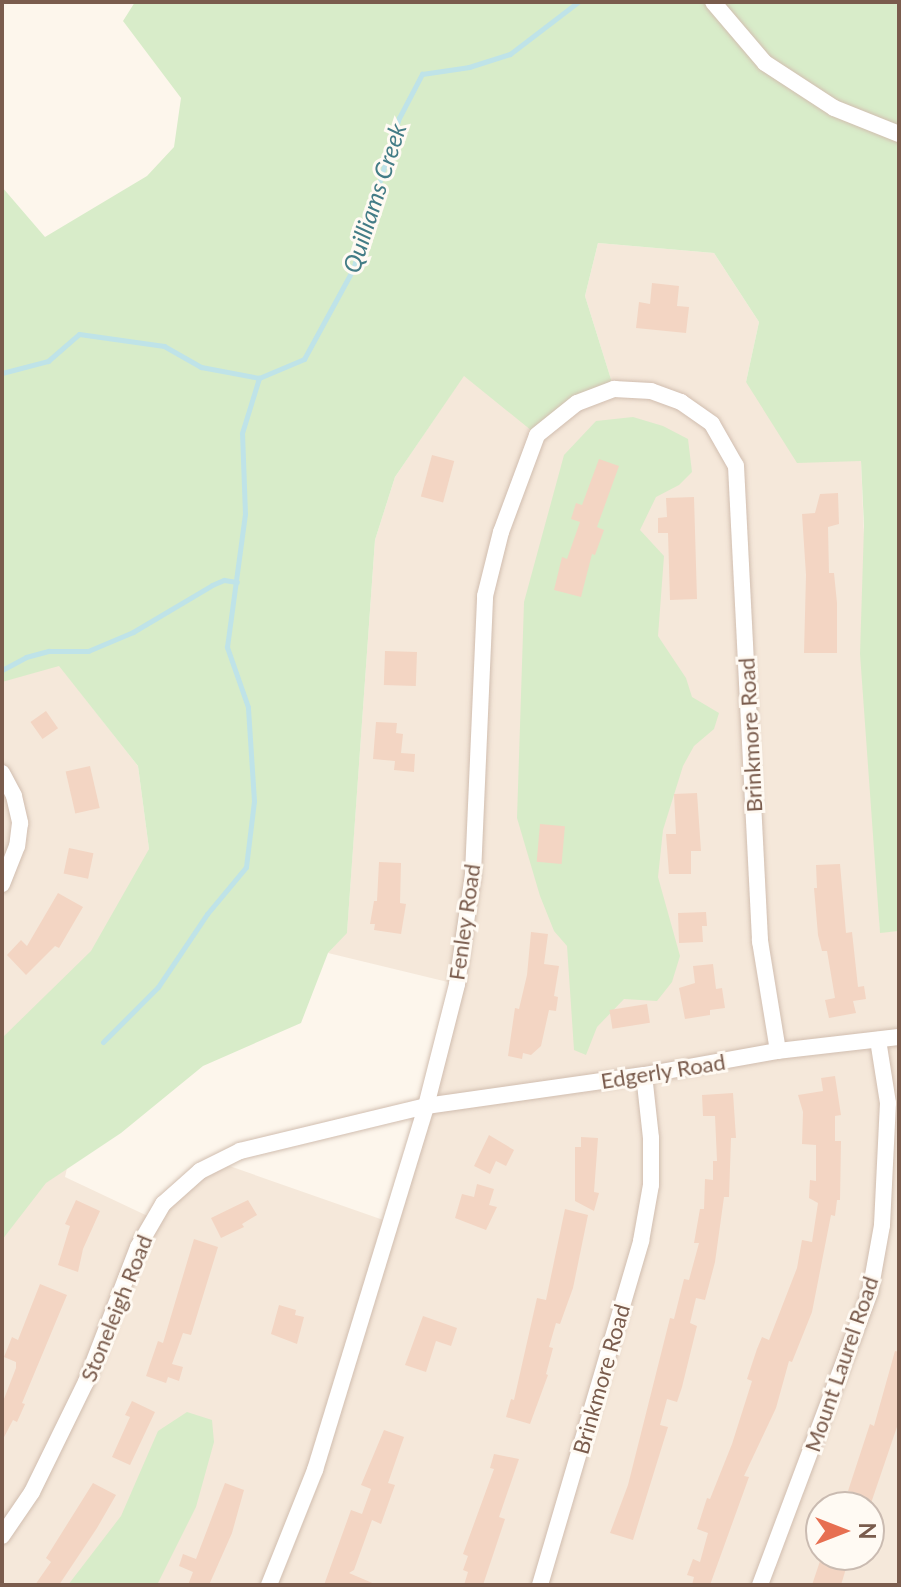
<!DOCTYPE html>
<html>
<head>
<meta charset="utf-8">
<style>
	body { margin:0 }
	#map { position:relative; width:901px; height:1587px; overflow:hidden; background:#fdf6ec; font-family:Lato,sans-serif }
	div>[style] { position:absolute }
	.residential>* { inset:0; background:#f5e8da }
	.green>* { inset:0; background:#d8ecc9 }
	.stream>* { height:5px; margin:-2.5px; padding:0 2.5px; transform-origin:2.5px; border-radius:2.5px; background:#bfe3e8 }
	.building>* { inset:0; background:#f3d5c3; transform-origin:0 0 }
	.roads { filter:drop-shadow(0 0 2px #d1beb0) drop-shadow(0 0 2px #d1beb0) }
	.minor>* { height:16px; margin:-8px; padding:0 8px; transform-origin:8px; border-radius:8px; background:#fff }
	span { translate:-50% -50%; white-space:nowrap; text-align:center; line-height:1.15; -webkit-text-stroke:6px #fffaf3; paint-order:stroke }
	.street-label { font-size:22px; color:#7a5c4d }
	.water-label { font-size:24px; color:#437c86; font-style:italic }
	.frame { position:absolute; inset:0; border:4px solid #7a5c4d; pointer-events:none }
	.north { position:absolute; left:805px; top:1491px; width:80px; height:80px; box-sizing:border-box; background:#fffaf3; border:2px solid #cabbb1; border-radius:50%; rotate:90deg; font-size:22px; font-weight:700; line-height:32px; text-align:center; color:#7a5c4d }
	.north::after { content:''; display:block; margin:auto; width:28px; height:36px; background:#e76f51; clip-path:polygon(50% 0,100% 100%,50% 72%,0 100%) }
</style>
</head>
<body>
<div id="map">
	<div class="residential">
		<i style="clip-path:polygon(evenodd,598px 243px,714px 253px,759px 322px,746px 382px,861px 460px,880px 932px,899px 931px,899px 1585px,2px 1585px,2px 473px,59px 665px,138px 766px,149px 849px,119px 936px,65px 1177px,154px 1219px,218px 1162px,389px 1222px,456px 984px,328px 953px,347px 932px,375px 540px,395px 477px,464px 375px,614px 389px,585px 296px,598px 243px,821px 1507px,869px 1507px,869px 1555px,821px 1555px,821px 1507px)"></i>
	</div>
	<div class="green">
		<i style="clip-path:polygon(135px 2px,899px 2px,899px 931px,880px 933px,860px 654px,864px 526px,861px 461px,797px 463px,746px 382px,759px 322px,714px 253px,598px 243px,585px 296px,614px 389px,537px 435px,464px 376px,395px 477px,375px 540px,347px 933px,328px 953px,301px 1023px,203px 1066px,121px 1133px,46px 1183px,2px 1240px,2px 1038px,91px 951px,149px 849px,138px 766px,59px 666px,2px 682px,2px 187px,45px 237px,147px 176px,174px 147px,181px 98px,123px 21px)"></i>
		<i style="clip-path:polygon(633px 417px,663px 426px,688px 439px,692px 472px,679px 485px,656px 497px,640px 530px,664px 556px,658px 636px,686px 678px,692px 697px,719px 713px,714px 729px,694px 746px,683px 766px,663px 830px,658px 877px,680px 956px,672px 982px,657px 1001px,624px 999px,597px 1027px,586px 1055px,574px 1050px,567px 946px,554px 931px,540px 896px,517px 818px,524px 602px,564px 455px,596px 421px)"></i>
		<i style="clip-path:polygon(187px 1412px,212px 1420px,214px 1442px,196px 1507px,157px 1585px,68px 1585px,121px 1516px,158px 1431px)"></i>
	</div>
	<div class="stream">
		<i style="left:2px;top:373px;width:48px;rotate:-14.6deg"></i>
		<i style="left:48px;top:361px;width:41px;rotate:-41.1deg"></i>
		<i style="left:79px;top:334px;width:86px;rotate:8deg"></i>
		<i style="left:164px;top:346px;width:43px;rotate:29.6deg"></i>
		<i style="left:201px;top:367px;width:59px;rotate:10.7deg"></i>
		<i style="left:259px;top:378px;width:49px;rotate:-22.9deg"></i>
		<i style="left:304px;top:359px;width:102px;rotate:-61.4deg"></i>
		<i style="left:353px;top:269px;width:158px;rotate:-73.1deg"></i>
		<i style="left:399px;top:118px;width:50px;rotate:-62.4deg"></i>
		<i style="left:422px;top:74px;width:48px;rotate:-8.5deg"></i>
		<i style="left:469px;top:67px;width:43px;rotate:-17.6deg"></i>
		<i style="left:510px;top:54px;width:86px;rotate:-37.4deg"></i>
		<i style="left:2px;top:670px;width:27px;rotate:-28deg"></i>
		<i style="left:26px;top:657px;width:24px;rotate:-15deg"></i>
		<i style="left:49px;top:651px;width:39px"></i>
		<i style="left:88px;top:651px;width:49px;rotate:-22.9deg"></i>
		<i style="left:133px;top:632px;width:92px;rotate:-30.7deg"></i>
		<i style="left:212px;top:585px;width:13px;rotate:-23deg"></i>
		<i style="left:224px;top:580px;width:13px;rotate:9deg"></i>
		<i style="left:103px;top:1042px;width:78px;rotate:-45deg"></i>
		<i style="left:158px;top:987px;width:88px;rotate:-56.1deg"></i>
		<i style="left:207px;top:914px;width:61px;rotate:-50.3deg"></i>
		<i style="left:246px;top:867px;width:66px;rotate:-83.1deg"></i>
		<i style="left:254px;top:801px;width:94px;rotate:-93.7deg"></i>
		<i style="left:248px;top:707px;width:64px;rotate:-109.3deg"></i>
		<i style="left:227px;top:647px;width:134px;rotate:-82.3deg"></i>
		<i style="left:245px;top:514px;width:81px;rotate:-92.1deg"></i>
		<i style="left:242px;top:433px;width:58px;rotate:-72.8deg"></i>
	</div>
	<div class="building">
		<i style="clip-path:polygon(652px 283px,679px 286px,677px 306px,689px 307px,686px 333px,636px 328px,639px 302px,650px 304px)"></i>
		<i style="left:432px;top:455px;width:23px;height:43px;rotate:15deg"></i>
		<i style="clip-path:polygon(599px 459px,619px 466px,597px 527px,604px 530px,595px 555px,592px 554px,581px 597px,554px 590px,562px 557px,567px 559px,580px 522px,571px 519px,576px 503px,582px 505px)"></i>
		<i style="clip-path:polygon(838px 493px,839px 524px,828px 527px,829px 573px,834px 573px,837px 603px,837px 653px,804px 653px,806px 575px,802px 514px,815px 513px,820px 494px)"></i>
		<i style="clip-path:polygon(694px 497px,697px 599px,670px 600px,668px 533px,658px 533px,658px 518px,667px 517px,666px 498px)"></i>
		<i style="left:385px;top:651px;width:32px;height:34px;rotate:2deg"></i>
		<i style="left:46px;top:711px;width:21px;height:19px;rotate:55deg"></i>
		<i style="clip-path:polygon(376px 722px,397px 723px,396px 733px,403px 734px,401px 753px,415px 754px,414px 772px,394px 770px,395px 761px,373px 759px)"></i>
		<i style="left:90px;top:766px;width:43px;height:25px;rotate:77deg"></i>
		<i style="clip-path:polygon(697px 793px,701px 851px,691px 851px,691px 874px,669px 874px,666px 834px,676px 834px,674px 794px)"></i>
		<i style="left:540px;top:824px;width:25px;height:38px;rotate:5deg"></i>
		<i style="left:69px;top:848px;width:25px;height:26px;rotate:12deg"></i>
		<i style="clip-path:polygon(379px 862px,401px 863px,400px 903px,406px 904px,401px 934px,374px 930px,375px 924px,370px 924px,374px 901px,377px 901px)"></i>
		<i style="clip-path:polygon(840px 864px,846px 933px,852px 932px,858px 987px,864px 986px,866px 999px,853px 1001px,856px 1013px,829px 1018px,825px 1000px,835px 998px,827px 951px,822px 951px,818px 935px,814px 888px,817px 888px,816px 865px)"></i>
		<i style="clip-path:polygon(58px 893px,83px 907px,59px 948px,55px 946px,26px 975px,7px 955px,21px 940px,27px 946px)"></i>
		<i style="clip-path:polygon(706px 912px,707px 926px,702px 926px,703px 942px,679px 943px,678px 913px)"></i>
		<i style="clip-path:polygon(531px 932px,548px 934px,544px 964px,559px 966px,554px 996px,558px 997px,556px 1011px,549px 1010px,541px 1046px,531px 1055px,523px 1053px,522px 1059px,508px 1056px,515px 1008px,519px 1009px,527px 975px)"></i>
		<i style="clip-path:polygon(713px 964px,716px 989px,722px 988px,725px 1008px,710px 1010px,710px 1015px,685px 1019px,679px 988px,695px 983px,693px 966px)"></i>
		<i style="left:647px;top:1004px;width:19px;height:38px;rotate:81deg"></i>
		<i style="clip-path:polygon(835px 1076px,841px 1115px,835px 1116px,835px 1141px,841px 1141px,840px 1200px,837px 1200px,835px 1216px,831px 1215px,812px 1312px,792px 1362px,789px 1361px,776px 1408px,744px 1476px,749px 1477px,710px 1585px,692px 1585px,694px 1577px,687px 1575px,693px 1559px,700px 1562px,708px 1533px,697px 1529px,707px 1498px,710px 1499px,732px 1444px,752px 1381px,747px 1379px,757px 1349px,762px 1337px,769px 1340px,797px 1268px,802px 1240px,812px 1242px,818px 1203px,809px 1198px,810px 1180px,816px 1181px,816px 1145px,802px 1144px,803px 1112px,798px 1095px,823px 1091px,821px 1078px)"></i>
		<i style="clip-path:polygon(733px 1093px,736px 1138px,731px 1138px,729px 1197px,724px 1197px,715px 1262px,705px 1300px,696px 1298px,690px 1323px,697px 1326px,682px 1387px,677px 1402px,667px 1399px,660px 1425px,668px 1427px,633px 1540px,610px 1533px,628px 1485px,670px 1318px,674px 1319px,684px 1279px,689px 1280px,699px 1243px,694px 1243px,700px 1209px,704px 1209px,705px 1179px,713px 1180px,713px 1161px,717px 1161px,715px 1116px,703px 1116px,702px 1095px)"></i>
		<i style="clip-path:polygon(489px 1135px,514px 1150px,506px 1166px,496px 1161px,490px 1174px,474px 1166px)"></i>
		<i style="clip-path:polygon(581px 1137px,598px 1138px,594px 1192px,599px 1193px,594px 1211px,575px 1201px,575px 1147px,581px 1147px)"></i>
		<i style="clip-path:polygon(477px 1184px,494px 1189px,489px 1205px,497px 1207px,486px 1230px,455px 1218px,462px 1194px,474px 1197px)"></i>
		<i style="clip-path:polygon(76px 1200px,100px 1211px,83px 1249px,78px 1272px,58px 1265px,70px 1226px,65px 1224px)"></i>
		<i style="clip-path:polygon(248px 1200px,257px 1215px,242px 1224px,244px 1227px,221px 1238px,211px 1218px)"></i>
		<i style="clip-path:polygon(565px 1209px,588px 1215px,573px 1288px,560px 1324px,556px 1323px,549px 1347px,553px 1348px,546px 1374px,548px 1375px,530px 1424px,506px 1417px,511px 1399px,514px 1400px,537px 1298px,546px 1300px)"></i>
		<i style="clip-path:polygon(194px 1239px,218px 1247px,191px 1335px,183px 1333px,172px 1364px,183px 1367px,179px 1381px,168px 1377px,166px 1383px,146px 1376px,158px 1341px,163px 1343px)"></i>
		<i style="clip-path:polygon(40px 1284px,67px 1295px,22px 1403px,25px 1404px,17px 1422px,13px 1420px,2px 1441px,2px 1404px,16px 1368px,16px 1362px,4px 1357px,12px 1337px,18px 1340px)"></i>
		<i style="clip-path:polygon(279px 1305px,296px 1310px,295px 1315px,304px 1317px,297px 1344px,271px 1334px)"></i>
		<i style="clip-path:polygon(423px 1316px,457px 1328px,451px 1346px,436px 1341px,426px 1372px,405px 1365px)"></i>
		<i style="clip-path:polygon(895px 1351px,899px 1352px,899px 1421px,869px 1509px,848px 1502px,852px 1492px,848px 1491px,870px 1424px,874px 1426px)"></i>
		<i style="clip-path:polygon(132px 1401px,155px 1412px,130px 1465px,112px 1457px,130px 1417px,125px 1415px)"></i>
		<i style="clip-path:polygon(384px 1430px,404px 1437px,388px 1483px,395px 1485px,381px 1524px,372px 1520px,354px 1570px,349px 1573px,377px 1585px,324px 1585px,351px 1510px,362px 1514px,371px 1489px,361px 1485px)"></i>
		<i style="clip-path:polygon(494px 1454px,519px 1459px,499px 1517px,505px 1519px,483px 1585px,464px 1585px,468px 1572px,463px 1570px,468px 1556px,463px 1554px,494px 1469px,490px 1468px)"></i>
		<i style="clip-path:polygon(93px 1483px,116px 1495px,97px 1528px,59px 1585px,35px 1585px,51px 1562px,46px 1558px)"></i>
		<i style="clip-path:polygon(225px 1483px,244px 1490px,232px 1533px,209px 1585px,188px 1585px,193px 1572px,179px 1566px,183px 1554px,196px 1559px)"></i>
		<i style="clip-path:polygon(822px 1555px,850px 1555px,841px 1585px,812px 1585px)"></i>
	</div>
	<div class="roads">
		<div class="minor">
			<i style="left:713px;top:2px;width:80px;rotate:49.6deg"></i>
			<i style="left:765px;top:63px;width:82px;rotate:33.1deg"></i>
			<i style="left:834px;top:108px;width:70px;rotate:21.8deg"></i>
			<i style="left:2px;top:773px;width:26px;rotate:62deg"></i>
			<i style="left:14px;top:796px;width:28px;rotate:77deg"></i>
			<i style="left:20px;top:823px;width:23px;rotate:97deg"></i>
			<i style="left:17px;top:846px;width:41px;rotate:111.5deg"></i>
			<i style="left:2px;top:1536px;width:53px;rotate:-55.7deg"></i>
			<i style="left:32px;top:1492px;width:123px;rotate:-63.9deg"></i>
			<i style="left:86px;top:1382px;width:145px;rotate:-68.9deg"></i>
			<i style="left:138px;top:1247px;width:50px;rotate:-59.8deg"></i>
			<i style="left:163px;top:1204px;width:50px;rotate:-41.7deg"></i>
			<i style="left:200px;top:1171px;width:45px;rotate:-26.6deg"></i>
			<i style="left:240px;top:1151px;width:191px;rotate:-13.6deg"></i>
			<i style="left:426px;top:1106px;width:220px;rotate:-8.1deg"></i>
			<i style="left:644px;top:1075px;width:136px;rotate:-10.2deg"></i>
			<i style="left:778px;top:1051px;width:122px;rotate:-6.6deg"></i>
			<i style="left:269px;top:1585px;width:124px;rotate:-68.2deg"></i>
			<i style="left:315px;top:1470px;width:381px;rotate:-73deg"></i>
			<i style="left:426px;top:1106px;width:126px;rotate:-75.7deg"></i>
			<i style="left:457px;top:984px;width:111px;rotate:-81.7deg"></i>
			<i style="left:473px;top:874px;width:278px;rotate:-87.5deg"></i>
			<i style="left:485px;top:596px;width:66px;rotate:-76deg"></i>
			<i style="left:501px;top:532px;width:103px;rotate:-69.6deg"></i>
			<i style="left:537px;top:435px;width:51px;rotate:-38.7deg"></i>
			<i style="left:577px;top:403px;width:40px;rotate:-21deg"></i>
			<i style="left:614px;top:389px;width:37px;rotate:3deg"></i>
			<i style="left:651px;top:391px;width:32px;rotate:20deg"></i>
			<i style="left:681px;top:402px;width:38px;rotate:35deg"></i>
			<i style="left:712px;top:424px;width:48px;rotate:60.3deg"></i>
			<i style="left:736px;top:466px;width:476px;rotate:87.1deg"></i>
			<i style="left:760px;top:941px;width:111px;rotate:80.7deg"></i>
			<i style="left:540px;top:1585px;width:359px;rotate:-73.6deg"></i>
			<i style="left:641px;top:1241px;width:57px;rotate:-79.9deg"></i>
			<i style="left:651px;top:1185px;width:47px;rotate:-90deg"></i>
			<i style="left:651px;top:1138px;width:63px;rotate:-96.3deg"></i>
			<i style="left:760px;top:1585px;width:313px;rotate:-69.4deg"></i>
			<i style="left:870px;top:1292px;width:68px;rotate:-79.8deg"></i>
			<i style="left:882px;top:1225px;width:122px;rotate:-87.2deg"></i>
			<i style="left:888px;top:1103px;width:64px;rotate:-99deg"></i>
		</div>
	</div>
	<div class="street-label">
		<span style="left:750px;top:735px;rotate:-93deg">Brinkmore Road</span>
		<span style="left:464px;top:922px;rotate:-82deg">Fenley Road</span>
		<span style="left:663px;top:1071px;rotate:-9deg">Edgerly Road</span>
		<span style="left:116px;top:1308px;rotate:-68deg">Stoneleigh Road</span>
		<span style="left:841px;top:1364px;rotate:-71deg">Mount Laurel Road</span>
		<span style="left:601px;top:1379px;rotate:-74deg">Brinkmore Road</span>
	</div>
	<div class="water-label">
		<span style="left:374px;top:198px;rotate:-72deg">Quilliams Creek</span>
	</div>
	<div class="frame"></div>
	<div class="north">N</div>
</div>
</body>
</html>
